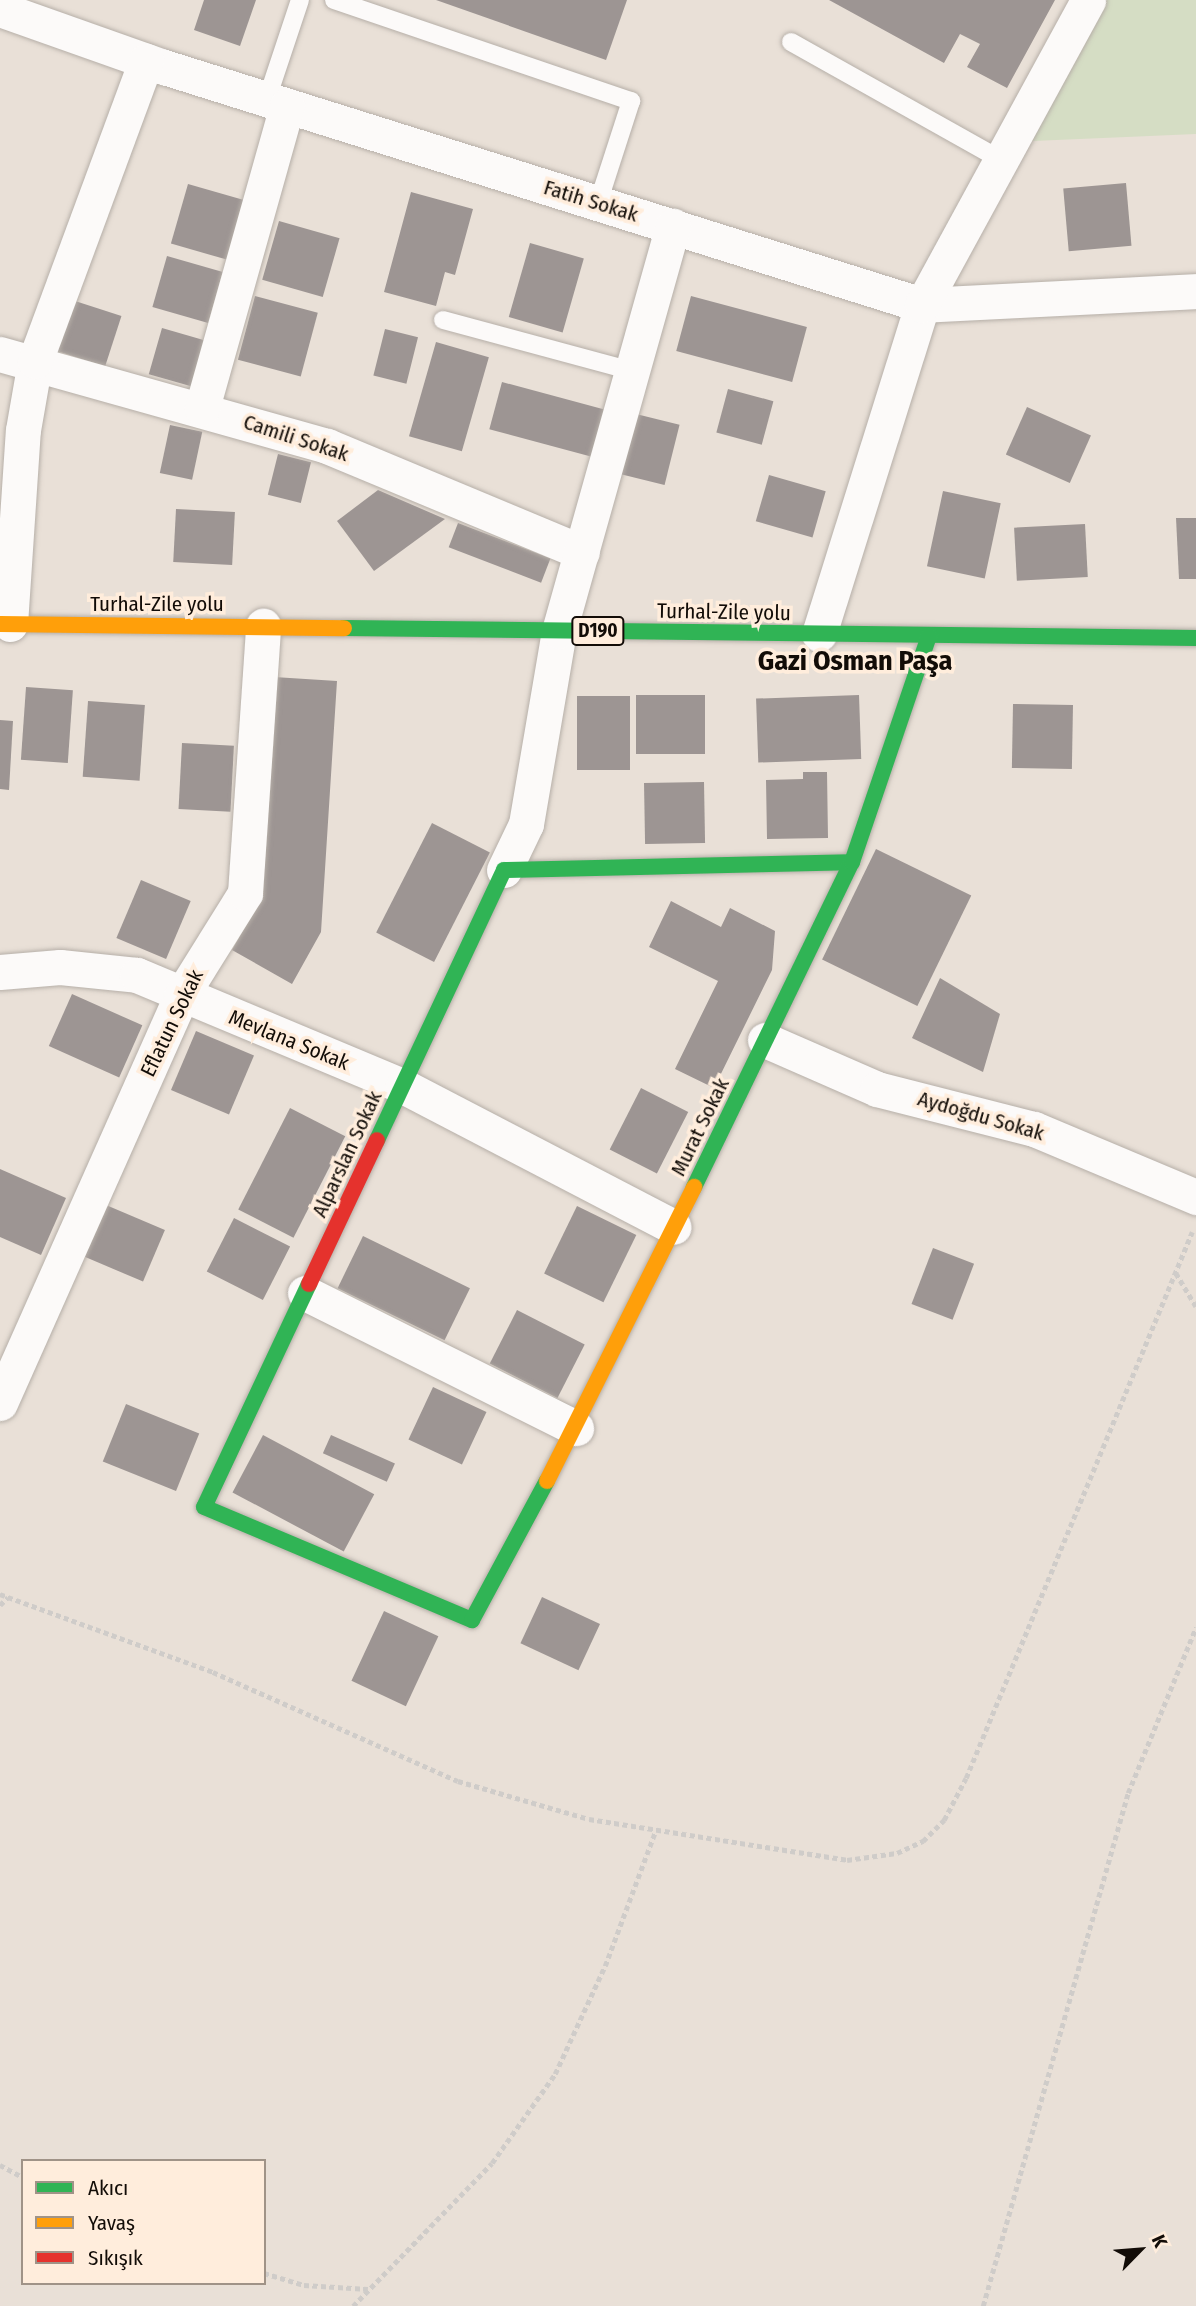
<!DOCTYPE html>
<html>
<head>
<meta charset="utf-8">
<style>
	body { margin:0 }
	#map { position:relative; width:1196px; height:2306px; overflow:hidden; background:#e9e0d7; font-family:"Fira Sans Condensed",sans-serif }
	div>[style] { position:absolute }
	.green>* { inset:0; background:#d5ddc4 }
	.building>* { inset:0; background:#9d9593; transform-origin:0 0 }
	.path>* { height:4.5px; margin-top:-2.25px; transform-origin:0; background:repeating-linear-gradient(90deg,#cfccc9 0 5px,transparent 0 8.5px) }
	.roads { filter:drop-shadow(0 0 2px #b6afa8) drop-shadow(0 0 2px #b6afa8) }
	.lane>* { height:18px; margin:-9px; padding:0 9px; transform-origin:9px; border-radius:9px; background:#fcfaf9 }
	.street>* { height:35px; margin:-17.5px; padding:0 17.5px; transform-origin:17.5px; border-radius:17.5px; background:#fcfaf9 }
	.fast>* { height:16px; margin:-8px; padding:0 8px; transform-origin:8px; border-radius:8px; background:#30b455 }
	.slow>* { height:16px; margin:-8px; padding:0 8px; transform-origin:8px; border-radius:8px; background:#ff9f0a }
	.jam>* { height:16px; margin:-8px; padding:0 8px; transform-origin:8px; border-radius:8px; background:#e5322d }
	span { translate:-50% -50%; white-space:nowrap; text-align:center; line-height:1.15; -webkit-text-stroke:7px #ffeddc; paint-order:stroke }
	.shield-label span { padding:2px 5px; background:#ffeddc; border:2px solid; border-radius:5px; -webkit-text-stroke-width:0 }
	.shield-label { font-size:19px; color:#120c07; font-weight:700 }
	.street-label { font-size:21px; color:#120c07 }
	.district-label { font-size:28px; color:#120c07; font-weight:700 }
	.legend { position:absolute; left:21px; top:2159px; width:245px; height:126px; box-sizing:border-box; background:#ffeddc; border:2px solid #a09387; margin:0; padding:9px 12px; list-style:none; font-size:21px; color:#120c07 }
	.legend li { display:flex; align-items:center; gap:14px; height:35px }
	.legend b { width:35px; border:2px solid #a09387 }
	.north { position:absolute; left:1105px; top:2215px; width:70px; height:70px; -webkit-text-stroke:5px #ffeddc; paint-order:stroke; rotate:65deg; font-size:19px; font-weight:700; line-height:28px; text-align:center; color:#120c07 }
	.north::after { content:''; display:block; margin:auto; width:24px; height:32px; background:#120c07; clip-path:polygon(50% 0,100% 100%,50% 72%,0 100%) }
</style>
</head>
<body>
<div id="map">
	<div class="green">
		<i style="clip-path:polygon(1088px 0,1196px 0,1196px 134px,1011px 142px)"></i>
	</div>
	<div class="building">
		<i style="clip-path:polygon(204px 0,256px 0,240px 46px,194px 30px)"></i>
		<i style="clip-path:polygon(436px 0,627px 0,606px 60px)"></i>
		<i style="clip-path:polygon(829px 0,1055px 0,1007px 88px,967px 67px,980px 44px,960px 34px,944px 63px)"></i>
		<i style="left:1126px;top:183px;width:63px;height:63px;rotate:85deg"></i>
		<i style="left:188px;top:184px;width:58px;height:62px;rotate:16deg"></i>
		<i style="clip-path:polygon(411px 192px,473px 209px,455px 275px,445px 272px,436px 306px,384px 292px)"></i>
		<i style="left:279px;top:221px;width:63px;height:61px;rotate:16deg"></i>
		<i style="left:530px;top:243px;width:56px;height:77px;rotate:16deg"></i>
		<i style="left:167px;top:256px;width:58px;height:53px;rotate:16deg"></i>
		<i style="left:255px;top:296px;width:65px;height:66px;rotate:15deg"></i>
		<i style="left:691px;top:296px;width:120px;height:57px;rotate:15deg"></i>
		<i style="left:72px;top:300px;width:52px;height:53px;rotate:18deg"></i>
		<i style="left:162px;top:328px;width:44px;height:48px;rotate:16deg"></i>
		<i style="left:385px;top:329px;width:34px;height:48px;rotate:14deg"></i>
		<i style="left:436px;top:342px;width:55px;height:98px;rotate:16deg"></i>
		<i style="left:502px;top:382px;width:106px;height:49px;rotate:15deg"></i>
		<i style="left:728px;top:389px;width:47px;height:45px;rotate:15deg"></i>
		<i style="left:1027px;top:407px;width:70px;height:52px;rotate:24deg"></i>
		<i style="left:632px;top:413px;width:49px;height:62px;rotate:14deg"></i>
		<i style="left:170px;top:425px;width:33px;height:49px;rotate:12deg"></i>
		<i style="left:278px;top:454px;width:34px;height:42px;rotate:14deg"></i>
		<i style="left:769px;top:475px;width:59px;height:48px;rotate:16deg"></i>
		<i style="clip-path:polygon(378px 490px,445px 519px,374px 571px,337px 521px)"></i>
		<i style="left:943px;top:491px;width:59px;height:77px;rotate:12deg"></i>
		<i style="left:176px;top:509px;width:59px;height:53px;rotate:3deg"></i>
		<i style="clip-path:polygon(1176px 518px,1196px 518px,1196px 579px,1179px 579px)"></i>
		<i style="left:458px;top:523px;width:99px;height:26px;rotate:21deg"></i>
		<i style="left:1085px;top:524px;width:53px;height:71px;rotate:87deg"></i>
		<i style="clip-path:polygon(274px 677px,337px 681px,321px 932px,292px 984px,232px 950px,261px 899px)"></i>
		<i style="left:26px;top:687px;width:47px;height:73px;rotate:4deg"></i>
		<i style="left:636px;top:695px;width:69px;height:59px"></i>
		<i style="left:859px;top:695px;width:64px;height:103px;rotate:88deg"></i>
		<i style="left:577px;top:696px;width:53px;height:74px"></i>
		<i style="left:88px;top:701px;width:57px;height:76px;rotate:4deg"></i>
		<i style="left:1013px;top:704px;width:60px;height:64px;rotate:1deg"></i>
		<i style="clip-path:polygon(0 720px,13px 721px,9px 790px,0 789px)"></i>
		<i style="left:182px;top:743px;width:52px;height:66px;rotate:3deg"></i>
		<i style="clip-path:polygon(803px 772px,827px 772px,828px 838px,767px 839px,766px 780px,803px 779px)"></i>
		<i style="left:704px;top:782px;width:61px;height:60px;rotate:89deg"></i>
		<i style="left:432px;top:823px;width:65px;height:123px;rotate:27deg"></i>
		<i style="left:876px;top:849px;width:106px;height:123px;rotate:26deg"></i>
		<i style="left:141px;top:880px;width:54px;height:63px;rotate:23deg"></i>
		<i style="clip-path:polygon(671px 901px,721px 927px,730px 908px,775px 931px,772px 970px,714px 1088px,675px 1069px,718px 981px,649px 947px)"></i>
		<i style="clip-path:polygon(940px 978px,1000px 1014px,983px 1072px,912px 1038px)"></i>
		<i style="left:72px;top:994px;width:77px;height:57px;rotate:24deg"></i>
		<i style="left:196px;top:1031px;width:63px;height:64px;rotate:23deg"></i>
		<i style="left:641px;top:1088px;width:53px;height:69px;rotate:27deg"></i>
		<i style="left:290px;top:1108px;width:62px;height:114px;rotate:27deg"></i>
		<i style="clip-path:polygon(0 1169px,66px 1198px,41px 1255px,0 1237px)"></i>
		<i style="left:106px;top:1205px;width:64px;height:56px;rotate:23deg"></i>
		<i style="left:577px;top:1206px;width:66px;height:75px;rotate:26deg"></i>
		<i style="left:234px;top:1218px;width:63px;height:60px;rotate:27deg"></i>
		<i style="left:363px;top:1236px;width:119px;height:58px;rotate:26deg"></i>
		<i style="left:933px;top:1248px;width:44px;height:60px;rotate:21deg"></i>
		<i style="left:517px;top:1310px;width:76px;height:60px;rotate:27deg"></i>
		<i style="left:433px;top:1387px;width:59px;height:58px;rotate:25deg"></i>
		<i style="left:126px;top:1404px;width:79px;height:62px;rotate:22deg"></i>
		<i style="left:263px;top:1435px;width:126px;height:65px;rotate:28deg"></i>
		<i style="left:331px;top:1435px;width:70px;height:20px;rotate:24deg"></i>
		<i style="left:542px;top:1597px;width:64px;height:51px;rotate:25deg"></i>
		<i style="left:384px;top:1611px;width:60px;height:77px;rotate:25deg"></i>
	</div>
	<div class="path">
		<i style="left:1176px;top:1273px;width:39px;rotate:59deg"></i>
		<i style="left:0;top:1594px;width:227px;rotate:20.1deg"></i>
		<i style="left:213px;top:1672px;width:268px;rotate:24deg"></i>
		<i style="left:458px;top:1781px;width:136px;rotate:16.2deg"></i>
		<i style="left:589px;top:1819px;width:261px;rotate:9deg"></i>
		<i style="left:847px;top:1860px;width:50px;rotate:-8deg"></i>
		<i style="left:897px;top:1853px;width:29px;rotate:-25deg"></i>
		<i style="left:923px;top:1841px;width:30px;rotate:-45deg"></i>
		<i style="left:944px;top:1820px;width:47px;rotate:-62.4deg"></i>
		<i style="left:966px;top:1778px;width:591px;rotate:-67.51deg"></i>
		<i style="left:0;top:1605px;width:11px;rotate:-45deg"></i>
		<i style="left:0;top:2165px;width:26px;rotate:28deg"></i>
		<i style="left:264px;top:2273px;width:42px;rotate:16.7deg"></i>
		<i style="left:304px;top:2285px;width:64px;rotate:3.6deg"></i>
		<i style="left:353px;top:2306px;width:199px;rotate:-45.8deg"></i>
		<i style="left:492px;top:2163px;width:109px;rotate:-54.7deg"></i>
		<i style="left:555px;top:2074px;width:119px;rotate:-65.2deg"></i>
		<i style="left:605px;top:1966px;width:143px;rotate:-69.5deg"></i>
		<i style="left:983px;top:2306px;width:533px;rotate:-74.22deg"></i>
		<i style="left:1128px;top:1793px;width:179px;rotate:-67.7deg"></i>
	</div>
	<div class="roads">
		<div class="lane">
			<i style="left:334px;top:0;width:314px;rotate:18.8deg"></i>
			<i style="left:631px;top:101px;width:107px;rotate:107.9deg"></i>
			<i style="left:791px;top:42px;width:241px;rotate:29.3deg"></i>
			<i style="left:267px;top:99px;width:104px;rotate:-71.6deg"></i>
			<i style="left:443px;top:320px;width:196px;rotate:15.1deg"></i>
		</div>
		<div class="street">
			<i style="left:0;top:9px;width:174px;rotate:19.5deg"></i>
			<i style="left:164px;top:67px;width:794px;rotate:17.43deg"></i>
			<i style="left:922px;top:305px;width:274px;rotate:-2.9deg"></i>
			<i style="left:0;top:354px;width:340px;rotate:15.7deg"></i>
			<i style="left:327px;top:446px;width:276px;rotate:22.6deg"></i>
			<i style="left:202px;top:408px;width:314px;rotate:-74.3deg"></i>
			<i style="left:10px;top:624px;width:194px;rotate:-86.2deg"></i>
			<i style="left:23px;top:430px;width:70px;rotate:-80.1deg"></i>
			<i style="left:35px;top:361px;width:320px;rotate:-69.7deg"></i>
			<i style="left:819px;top:634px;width:345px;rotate:-72.6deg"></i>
			<i style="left:922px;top:305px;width:347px;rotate:-61.4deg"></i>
			<i style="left:504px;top:870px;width:51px;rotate:-64.4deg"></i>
			<i style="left:526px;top:824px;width:196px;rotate:-80.3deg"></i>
			<i style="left:559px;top:631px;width:421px;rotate:-74.3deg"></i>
			<i style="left:0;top:972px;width:60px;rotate:-4.8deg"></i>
			<i style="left:60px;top:967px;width:77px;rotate:5.9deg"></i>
			<i style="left:137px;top:975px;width:288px;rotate:22.7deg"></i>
			<i style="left:403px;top:1086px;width:305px;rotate:27.5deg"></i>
			<i style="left:765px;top:1040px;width:122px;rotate:23.6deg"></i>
			<i style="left:877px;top:1089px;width:162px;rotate:14.3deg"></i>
			<i style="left:1034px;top:1129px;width:176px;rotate:22.8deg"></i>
			<i style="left:305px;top:1293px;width:303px;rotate:26.5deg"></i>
			<i style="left:0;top:1403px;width:445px;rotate:-66deg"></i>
			<i style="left:181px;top:996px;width:121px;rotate:-58.1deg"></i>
			<i style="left:245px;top:893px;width:268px;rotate:-86.1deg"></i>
		</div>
		<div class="fast">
			<i style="left:344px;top:628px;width:852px;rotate:0.67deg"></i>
			<i style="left:377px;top:1140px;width:298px;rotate:-64.8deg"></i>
			<i style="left:504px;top:870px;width:348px;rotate:-1.3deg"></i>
			<i style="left:694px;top:1187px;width:361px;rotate:-64.1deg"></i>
			<i style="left:852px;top:862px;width:239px;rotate:-71.2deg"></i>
			<i style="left:309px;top:1284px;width:246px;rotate:115.2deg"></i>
			<i style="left:204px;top:1507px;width:291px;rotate:22.9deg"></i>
			<i style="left:472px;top:1620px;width:158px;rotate:-61.7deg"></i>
		</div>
		<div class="slow">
			<i style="left:0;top:624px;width:344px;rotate:0.7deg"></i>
			<i style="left:547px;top:1481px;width:329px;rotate:-63.4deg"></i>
		</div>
		<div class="jam">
			<i style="left:309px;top:1284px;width:159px;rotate:-64.7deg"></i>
		</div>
	</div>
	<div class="shield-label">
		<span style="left:598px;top:631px">D190</span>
	</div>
	<div class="street-label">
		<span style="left:591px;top:201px;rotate:17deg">Fatih Sokak</span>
		<span style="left:296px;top:438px;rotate:18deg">Camili Sokak</span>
		<span style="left:157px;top:604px">Turhal-Zile yolu</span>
		<span style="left:724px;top:612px;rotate:1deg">Turhal-Zile yolu</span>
		<span style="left:172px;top:1023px;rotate:-64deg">Eflatun Sokak</span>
		<span style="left:289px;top:1040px;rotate:22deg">Mevlana Sokak</span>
		<span style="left:981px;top:1116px;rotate:16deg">Aydoğdu Sokak</span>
		<span style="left:700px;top:1127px;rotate:-64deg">Murat Sokak</span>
		<span style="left:347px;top:1154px;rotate:-65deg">Alparslan Sokak</span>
	</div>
	<div class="district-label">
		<span style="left:855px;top:661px">Gazi Osman Paşa</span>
	</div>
	<ul class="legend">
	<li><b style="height:9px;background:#30b455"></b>Akıcı</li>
	<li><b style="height:9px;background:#ff9f0a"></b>Yavaş</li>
	<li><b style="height:9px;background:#e5322d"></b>Sıkışık</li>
	</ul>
	<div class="north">K</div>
</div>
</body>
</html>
